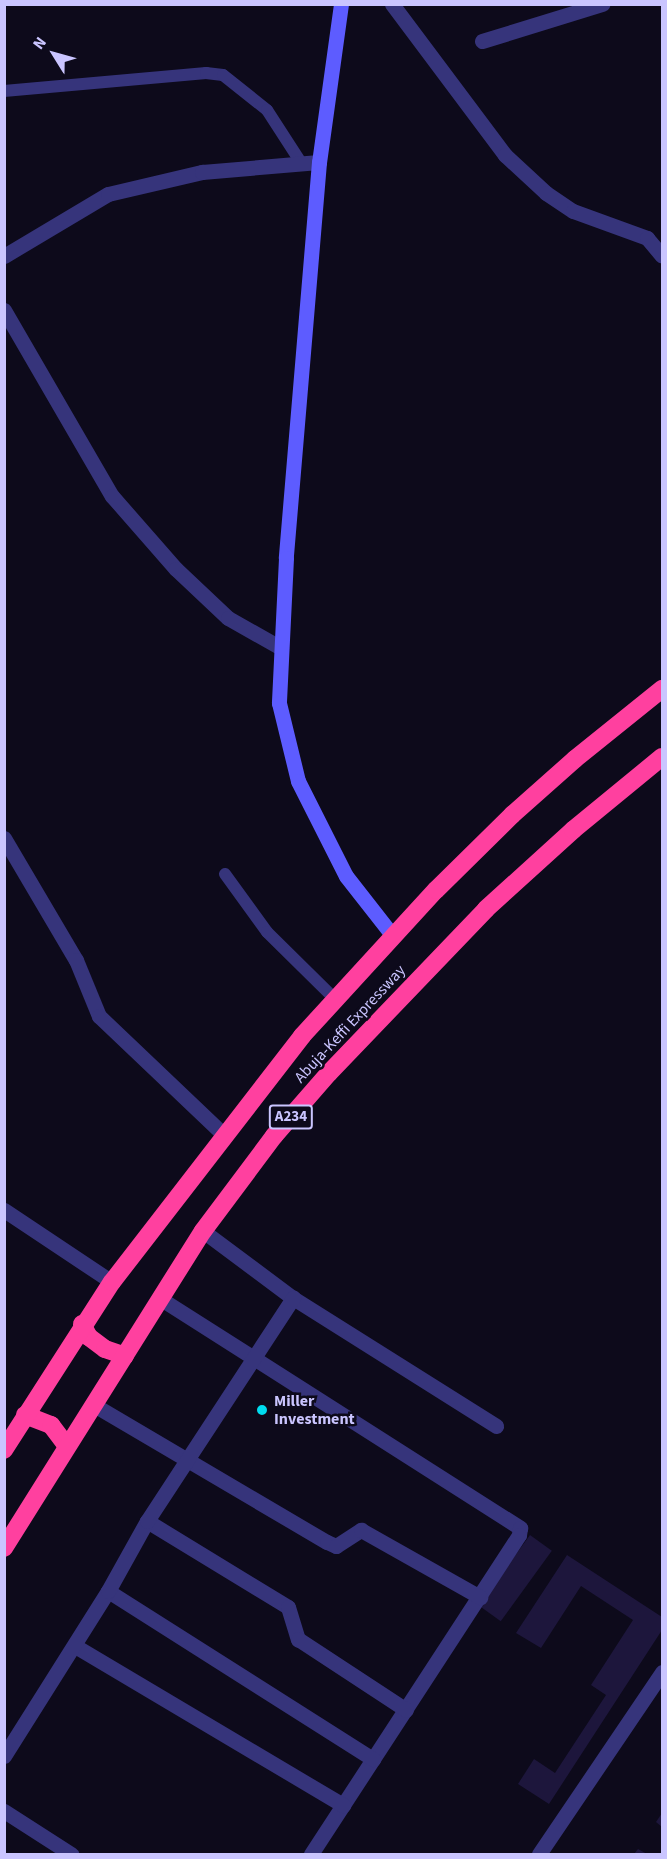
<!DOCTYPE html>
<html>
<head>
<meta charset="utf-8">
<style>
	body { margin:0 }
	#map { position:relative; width:667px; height:1859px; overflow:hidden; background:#0d0a1b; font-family:"Source Sans 3",sans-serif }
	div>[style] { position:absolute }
	.building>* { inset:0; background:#1d163c; transform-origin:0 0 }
	.lane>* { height:12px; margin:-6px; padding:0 6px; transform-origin:6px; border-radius:6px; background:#36347b }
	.street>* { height:15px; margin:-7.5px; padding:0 7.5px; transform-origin:7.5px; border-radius:7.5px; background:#36347b }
	.secondary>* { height:15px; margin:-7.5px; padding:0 7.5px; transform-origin:7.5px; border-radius:7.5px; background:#5d5cff }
	.highway>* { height:18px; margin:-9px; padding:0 9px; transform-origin:9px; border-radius:9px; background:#ff409f }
	.dots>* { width:16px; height:16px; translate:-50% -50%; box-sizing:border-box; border:3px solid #0d0a1b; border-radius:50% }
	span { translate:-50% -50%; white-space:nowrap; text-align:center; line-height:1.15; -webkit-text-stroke:5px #0d0a1b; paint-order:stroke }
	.shield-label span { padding:2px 4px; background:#0d0a1b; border:2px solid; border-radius:4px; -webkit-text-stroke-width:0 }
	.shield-label { font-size:15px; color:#cac5ff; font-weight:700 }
	.street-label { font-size:16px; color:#cac5ff }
	.poi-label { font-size:16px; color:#cac5ff; font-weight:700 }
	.left { translate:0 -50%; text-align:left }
	.frame { position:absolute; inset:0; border:6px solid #cac5ff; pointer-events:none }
	.north { position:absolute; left:24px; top:24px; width:60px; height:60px; -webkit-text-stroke:4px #0d0a1b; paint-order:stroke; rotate:307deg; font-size:16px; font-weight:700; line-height:24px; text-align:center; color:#cac5ff }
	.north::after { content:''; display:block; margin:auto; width:21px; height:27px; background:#cac5ff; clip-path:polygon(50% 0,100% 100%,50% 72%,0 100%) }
</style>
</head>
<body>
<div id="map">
	<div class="building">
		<i style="left:530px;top:1535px;width:27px;height:87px;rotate:36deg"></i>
		<i style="clip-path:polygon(567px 1555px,662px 1617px,662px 1630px,549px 1804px,518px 1784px,534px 1759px,555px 1773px,606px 1695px,591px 1685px,633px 1620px,581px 1586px,541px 1648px,516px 1633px)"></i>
		<i style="clip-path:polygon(662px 1813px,662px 1827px,656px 1822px)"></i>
		<i style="clip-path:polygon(638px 1849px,647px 1854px,634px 1854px)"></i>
	</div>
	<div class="lane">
		<i style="left:4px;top:91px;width:203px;rotate:-5.1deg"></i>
		<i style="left:206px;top:73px;width:17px;rotate:7deg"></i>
		<i style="left:223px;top:75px;width:56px;rotate:38.5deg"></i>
		<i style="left:267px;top:110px;width:64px;rotate:57.1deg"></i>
		<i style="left:225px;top:874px;width:72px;rotate:54.1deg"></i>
		<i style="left:267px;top:932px;width:95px;rotate:44.6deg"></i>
	</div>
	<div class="street">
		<i style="left:392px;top:4px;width:189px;rotate:53.2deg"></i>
		<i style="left:505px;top:155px;width:56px;rotate:42.8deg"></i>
		<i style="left:546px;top:193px;width:32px;rotate:34deg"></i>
		<i style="left:573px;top:211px;width:79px;rotate:20deg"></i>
		<i style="left:647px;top:238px;width:23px;rotate:50deg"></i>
		<i style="left:482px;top:41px;width:126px;rotate:-17.1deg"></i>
		<i style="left:4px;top:256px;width:121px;rotate:-30.8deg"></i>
		<i style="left:108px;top:194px;width:97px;rotate:-13.2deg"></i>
		<i style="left:202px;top:172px;width:117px;rotate:-4.9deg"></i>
		<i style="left:4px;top:310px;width:215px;rotate:59.9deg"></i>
		<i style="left:112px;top:496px;width:97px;rotate:48.8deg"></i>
		<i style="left:176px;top:569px;width:71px;rotate:43.3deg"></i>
		<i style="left:228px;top:618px;width:61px;rotate:29.5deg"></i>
		<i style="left:4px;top:838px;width:142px;rotate:59.5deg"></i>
		<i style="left:76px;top:960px;width:61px;rotate:67.7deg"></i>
		<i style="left:99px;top:1016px;width:173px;rotate:43.6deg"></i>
		<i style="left:4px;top:1210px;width:130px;rotate:33.7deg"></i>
		<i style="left:203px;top:1231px;width:112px;rotate:36.7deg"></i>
		<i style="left:293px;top:1298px;width:240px;rotate:32.2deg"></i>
		<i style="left:161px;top:1299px;width:426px;rotate:32.5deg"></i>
		<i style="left:520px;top:1528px;width:7px;rotate:98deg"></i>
		<i style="left:519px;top:1535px;width:381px;rotate:123.1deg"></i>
		<i style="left:94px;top:1405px;width:270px;rotate:30.5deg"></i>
		<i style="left:327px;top:1542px;width:10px;rotate:24deg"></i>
		<i style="left:336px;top:1546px;width:30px;rotate:-33deg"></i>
		<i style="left:361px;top:1530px;width:137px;rotate:29.4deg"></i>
		<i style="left:147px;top:1521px;width:165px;rotate:31.4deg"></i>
		<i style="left:288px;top:1607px;width:34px;rotate:73deg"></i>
		<i style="left:298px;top:1639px;width:129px;rotate:33.3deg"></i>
		<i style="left:108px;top:1591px;width:314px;rotate:32.4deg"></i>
		<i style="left:75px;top:1646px;width:312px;rotate:30.7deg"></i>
		<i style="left:4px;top:1756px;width:195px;rotate:-57.8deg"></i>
		<i style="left:108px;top:1591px;width:80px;rotate:-60.9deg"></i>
		<i style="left:147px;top:1521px;width:267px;rotate:-56.8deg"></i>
		<i style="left:4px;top:1811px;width:80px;rotate:32.7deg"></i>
		<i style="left:539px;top:1854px;width:220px;rotate:-55.9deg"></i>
	</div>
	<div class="secondary">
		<i style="left:341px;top:4px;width:160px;rotate:97.9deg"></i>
		<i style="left:319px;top:162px;width:397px;rotate:94.8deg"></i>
		<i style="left:286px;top:558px;width:145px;rotate:92.8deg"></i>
		<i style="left:279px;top:703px;width:80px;rotate:76.3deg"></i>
		<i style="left:298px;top:781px;width:106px;rotate:63.2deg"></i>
		<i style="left:346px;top:876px;width:76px;rotate:51.9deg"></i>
	</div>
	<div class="highway">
		<i style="left:82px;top:1324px;width:15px;rotate:62deg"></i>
		<i style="left:89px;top:1337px;width:20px;rotate:37deg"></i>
		<i style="left:105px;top:1349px;width:21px;rotate:19deg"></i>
		<i style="left:25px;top:1415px;width:28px;rotate:21deg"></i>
		<i style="left:51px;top:1425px;width:26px;rotate:53deg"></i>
		<i style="left:4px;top:1450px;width:200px;rotate:-57.3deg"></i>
		<i style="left:112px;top:1282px;width:311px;rotate:-52.3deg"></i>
		<i style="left:302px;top:1036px;width:198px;rotate:-47.5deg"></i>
		<i style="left:436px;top:890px;width:107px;rotate:-44.6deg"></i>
		<i style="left:512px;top:815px;width:84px;rotate:-41.6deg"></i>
		<i style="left:575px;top:759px;width:112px;rotate:-38.8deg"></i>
		<i style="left:4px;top:1548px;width:374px;rotate:-57.9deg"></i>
		<i style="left:203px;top:1231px;width:119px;rotate:-53.2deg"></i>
		<i style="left:274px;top:1136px;width:84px;rotate:-48.9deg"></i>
		<i style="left:329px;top:1073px;width:227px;rotate:-46.2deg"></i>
		<i style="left:486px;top:909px;width:118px;rotate:-42.2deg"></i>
		<i style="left:573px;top:830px;width:115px;rotate:-39.4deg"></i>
	</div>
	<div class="dots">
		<i style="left:262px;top:1410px;background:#00dcf0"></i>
	</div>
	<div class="shield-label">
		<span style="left:291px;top:1117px">A234</span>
	</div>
	<div class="street-label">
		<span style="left:350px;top:1024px;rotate:-47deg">Abuja-Keffi Expressway</span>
	</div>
	<div class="poi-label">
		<span class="left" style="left:274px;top:1410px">Miller<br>Investment</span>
	</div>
	<div class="frame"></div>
	<div class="north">N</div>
</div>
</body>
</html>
